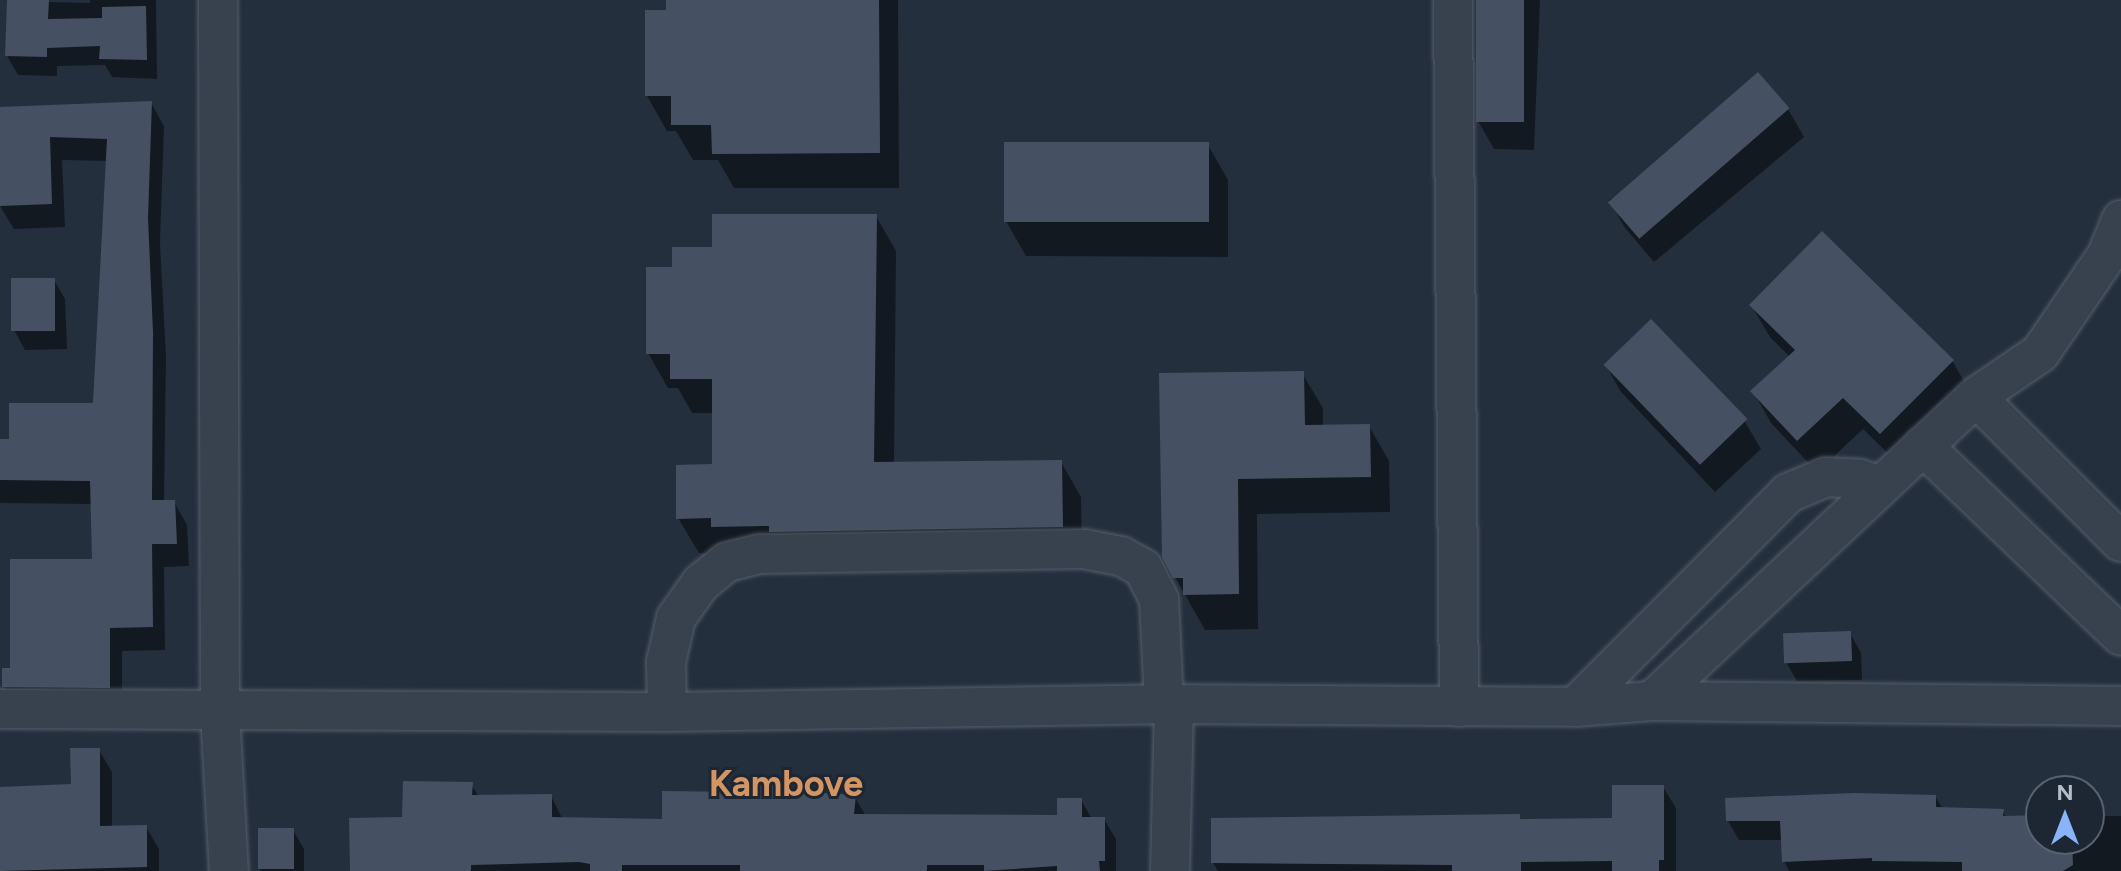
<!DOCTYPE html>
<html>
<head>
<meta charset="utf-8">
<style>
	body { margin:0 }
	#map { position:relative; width:2121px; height:871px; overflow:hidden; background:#242f3e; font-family:Figtree,sans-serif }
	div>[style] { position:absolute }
	.shadow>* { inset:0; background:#0007 }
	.building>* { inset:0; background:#455162; transform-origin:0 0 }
	.roads { filter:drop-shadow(0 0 2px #565f6c) drop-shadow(0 0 2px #565f6c) }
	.street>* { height:38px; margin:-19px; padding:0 19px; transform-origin:19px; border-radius:19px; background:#38414e }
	span { translate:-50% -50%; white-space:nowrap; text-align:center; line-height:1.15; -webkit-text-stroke:6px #1d2633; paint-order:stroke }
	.town-label { font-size:36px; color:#d59563; font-weight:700 }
	.north { position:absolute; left:2025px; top:775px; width:80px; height:80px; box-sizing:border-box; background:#1d2633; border:2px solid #59626f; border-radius:50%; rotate:0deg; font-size:22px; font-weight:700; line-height:32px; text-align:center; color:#b4bcc9 }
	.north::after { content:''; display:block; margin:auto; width:28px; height:36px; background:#8ab4f8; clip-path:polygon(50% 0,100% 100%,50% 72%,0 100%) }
</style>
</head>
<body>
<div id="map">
	<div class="shadow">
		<i style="clip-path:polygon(90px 0,156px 0,157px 79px,112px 77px,105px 65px,57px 66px,57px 76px,18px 75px,7px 56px,8px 1px,90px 3px)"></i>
		<i style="clip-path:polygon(668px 0,898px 0,899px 188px,734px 188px,718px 160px,693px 160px,676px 131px,667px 131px,647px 96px)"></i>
		<i style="clip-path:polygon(1478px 0,1540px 0,1534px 150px,1494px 149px,1478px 121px)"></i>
		<i style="clip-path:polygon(151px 103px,164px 126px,160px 243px,166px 357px,164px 502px,174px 502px,187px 525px,189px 566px,164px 567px,165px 650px,122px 651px,122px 710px,17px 710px,4px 686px,12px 670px,94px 561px,93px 504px,0 503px,0 441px,11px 441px,95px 405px,108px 161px,62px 160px,65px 227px,14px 229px,0 206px,0 109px)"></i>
		<i style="clip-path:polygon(1788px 109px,1804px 137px,1654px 262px,1625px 228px,1609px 200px)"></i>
		<i style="clip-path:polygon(1208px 145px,1228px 180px,1228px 257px,1026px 256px,1006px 221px)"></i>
		<i style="clip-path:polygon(876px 216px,896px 251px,894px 464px,1061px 462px,1081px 497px,1082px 562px,699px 553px,678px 518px,714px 466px,714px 413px,692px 413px,678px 388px,668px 388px,648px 353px,674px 269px,714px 249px)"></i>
		<i style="clip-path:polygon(1822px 234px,1953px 362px,1971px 394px,1900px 465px,1863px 429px,1817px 472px,1771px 423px,1753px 391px,1790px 357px,1770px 337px,1751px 305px)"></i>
		<i style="clip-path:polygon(54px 280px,65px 299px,67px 349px,25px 350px,14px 330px)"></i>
		<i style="clip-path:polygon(1605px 364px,1745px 422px,1761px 449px,1715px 492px,1621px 392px)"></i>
		<i style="clip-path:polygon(1302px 373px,1323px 408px,1323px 426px,1369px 426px,1389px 461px,1390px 512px,1257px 514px,1258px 629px,1205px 630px,1175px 577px)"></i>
		<i style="clip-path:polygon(1850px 633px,1861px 653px,1862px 680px,1797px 681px,1786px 662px)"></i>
		<i style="clip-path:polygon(99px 750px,112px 772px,112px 828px,146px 827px,159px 849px,159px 871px,0 871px)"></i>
		<i style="clip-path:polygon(471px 784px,479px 797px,551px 796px,563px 820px,664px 821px,743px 794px,777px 787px,780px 793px,854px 796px,866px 816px,1059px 817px,1081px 800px,1092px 819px,1104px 819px,1116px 839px,1116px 871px,352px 871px,404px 819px)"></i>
		<i style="clip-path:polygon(1663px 787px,1676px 808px,1676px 871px,1218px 871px,1213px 863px,1519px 816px,1522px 821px,1614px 820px)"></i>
		<i style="clip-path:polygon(1935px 796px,1943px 809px,2003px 811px,2006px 818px,2041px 817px,2041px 839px,2089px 839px,2089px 816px,2121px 816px,2121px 871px,1789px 871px,1784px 861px,1783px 840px,1739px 840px,1728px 821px)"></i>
		<i style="clip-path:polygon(293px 830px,304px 849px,304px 871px,261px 871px,259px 868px)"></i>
	</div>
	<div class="building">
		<i style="clip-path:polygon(7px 0,49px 0,48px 19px,102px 18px,102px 7px,146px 6px,147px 60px,99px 59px,100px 46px,47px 48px,47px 57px,5px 56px)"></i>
		<i style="clip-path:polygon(666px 0,879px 0,880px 153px,712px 154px,711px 125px,671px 125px,671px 96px,645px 96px,645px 10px,666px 10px)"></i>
		<i style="left:1476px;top:0;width:48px;height:122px"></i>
		<i style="left:1758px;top:72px;width:48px;height:199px;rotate:49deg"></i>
		<i style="clip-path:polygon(152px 101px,148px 218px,153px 332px,152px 500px,175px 500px,177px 544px,152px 544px,153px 627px,110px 628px,110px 688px,2px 687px,2px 668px,10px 668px,10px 559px,92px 559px,90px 481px,0 480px,0 439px,9px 439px,9px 403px,93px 403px,107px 139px,50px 137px,52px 204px,0 206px,0 107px)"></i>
		<i style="left:1004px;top:142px;width:205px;height:80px"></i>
		<i style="clip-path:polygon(712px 214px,877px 214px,874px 462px,1062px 460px,1063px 527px,769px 532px,769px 526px,711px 527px,711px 518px,676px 519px,676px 465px,712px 464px,712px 379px,670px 379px,670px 354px,646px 354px,646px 267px,672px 267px,672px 247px,712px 247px)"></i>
		<i style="clip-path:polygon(1822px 231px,1954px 360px,1880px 434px,1843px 398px,1797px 441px,1750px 391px,1795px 350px,1749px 305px)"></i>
		<i style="left:11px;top:278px;width:44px;height:53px"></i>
		<i style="left:1651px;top:319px;width:139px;height:66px;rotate:46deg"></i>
		<i style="clip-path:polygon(1304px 371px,1305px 425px,1370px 424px,1371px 477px,1238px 479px,1239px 594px,1183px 595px,1183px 578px,1173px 578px,1162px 557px,1159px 373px)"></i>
		<i style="left:1851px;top:631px;width:30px;height:68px;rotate:88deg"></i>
		<i style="clip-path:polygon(70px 748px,100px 748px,100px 826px,147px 825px,147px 867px,0 871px,0 787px,71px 784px)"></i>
		<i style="clip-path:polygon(403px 781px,473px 782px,472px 795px,552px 794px,552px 817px,662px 819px,662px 791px,741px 792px,741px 786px,778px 785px,778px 790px,856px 795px,854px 814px,1057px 815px,1057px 798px,1082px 798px,1082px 817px,1105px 817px,1105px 861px,1099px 861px,1100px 871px,1057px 871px,1057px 866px,984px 871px,984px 865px,927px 865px,927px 871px,740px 871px,740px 865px,622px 865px,622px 871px,590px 871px,590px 864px,579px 862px,471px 865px,471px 871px,350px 871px,349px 818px,402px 817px)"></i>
		<i style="clip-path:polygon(1612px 785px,1664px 785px,1664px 860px,1659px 860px,1659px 871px,1612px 871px,1612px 861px,1521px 862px,1521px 871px,1452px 871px,1452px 865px,1211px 863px,1211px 818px,1520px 814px,1520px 819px,1612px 818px)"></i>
		<i style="clip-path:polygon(1854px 793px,1936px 795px,1936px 807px,2004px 809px,2003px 816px,2041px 815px,2041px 839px,2072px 839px,2073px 865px,2063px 871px,1962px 871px,1962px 862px,1872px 861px,1872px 858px,1782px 862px,1780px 821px,1726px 821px,1725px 798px)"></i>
		<i style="left:258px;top:828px;width:36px;height:41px"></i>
	</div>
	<div class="roads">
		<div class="street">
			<i style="left:218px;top:0;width:712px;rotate:89.84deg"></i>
			<i style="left:220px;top:712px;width:159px;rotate:86.8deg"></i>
			<i style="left:1453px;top:0;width:707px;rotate:89.51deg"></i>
			<i style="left:1976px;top:397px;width:205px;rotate:45deg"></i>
			<i style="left:1923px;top:446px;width:274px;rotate:43.8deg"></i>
			<i style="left:1652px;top:701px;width:444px;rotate:-43.2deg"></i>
			<i style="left:1976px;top:397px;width:78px;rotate:-34.5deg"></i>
			<i style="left:2040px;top:353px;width:119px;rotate:-55.6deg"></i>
			<i style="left:2107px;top:255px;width:38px;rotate:-68deg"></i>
			<i style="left:1575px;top:707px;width:302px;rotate:-45.1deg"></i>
			<i style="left:1788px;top:493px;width:41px;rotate:-22.8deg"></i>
			<i style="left:1826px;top:477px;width:34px;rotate:3deg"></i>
			<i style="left:1860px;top:479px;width:22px;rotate:18deg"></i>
			<i style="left:0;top:709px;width:667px;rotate:0.26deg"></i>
			<i style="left:667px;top:712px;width:497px;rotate:-0.9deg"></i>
			<i style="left:1164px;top:704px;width:411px;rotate:0.4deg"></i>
			<i style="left:1575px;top:707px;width:77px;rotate:-4.5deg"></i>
			<i style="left:1652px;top:701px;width:469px;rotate:0.6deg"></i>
			<i style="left:667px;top:712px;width:50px;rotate:-91.1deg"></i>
			<i style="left:666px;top:662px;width:45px;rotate:-77.2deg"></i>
			<i style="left:676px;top:618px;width:43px;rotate:-54.5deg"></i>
			<i style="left:701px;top:583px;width:33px;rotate:-39deg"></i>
			<i style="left:727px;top:562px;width:34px;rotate:-14deg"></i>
			<i style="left:760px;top:554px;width:324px;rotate:-0.9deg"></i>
			<i style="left:1084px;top:549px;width:38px;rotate:11deg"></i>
			<i style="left:1121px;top:556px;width:25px;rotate:29deg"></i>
			<i style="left:1143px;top:568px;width:36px;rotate:63deg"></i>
			<i style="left:1159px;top:600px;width:104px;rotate:87.2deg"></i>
			<i style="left:1170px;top:871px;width:167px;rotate:-88.6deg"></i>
		</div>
	</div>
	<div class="town-label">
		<span style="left:786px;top:784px">Kambove</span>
	</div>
	<div class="north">N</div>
</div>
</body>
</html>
